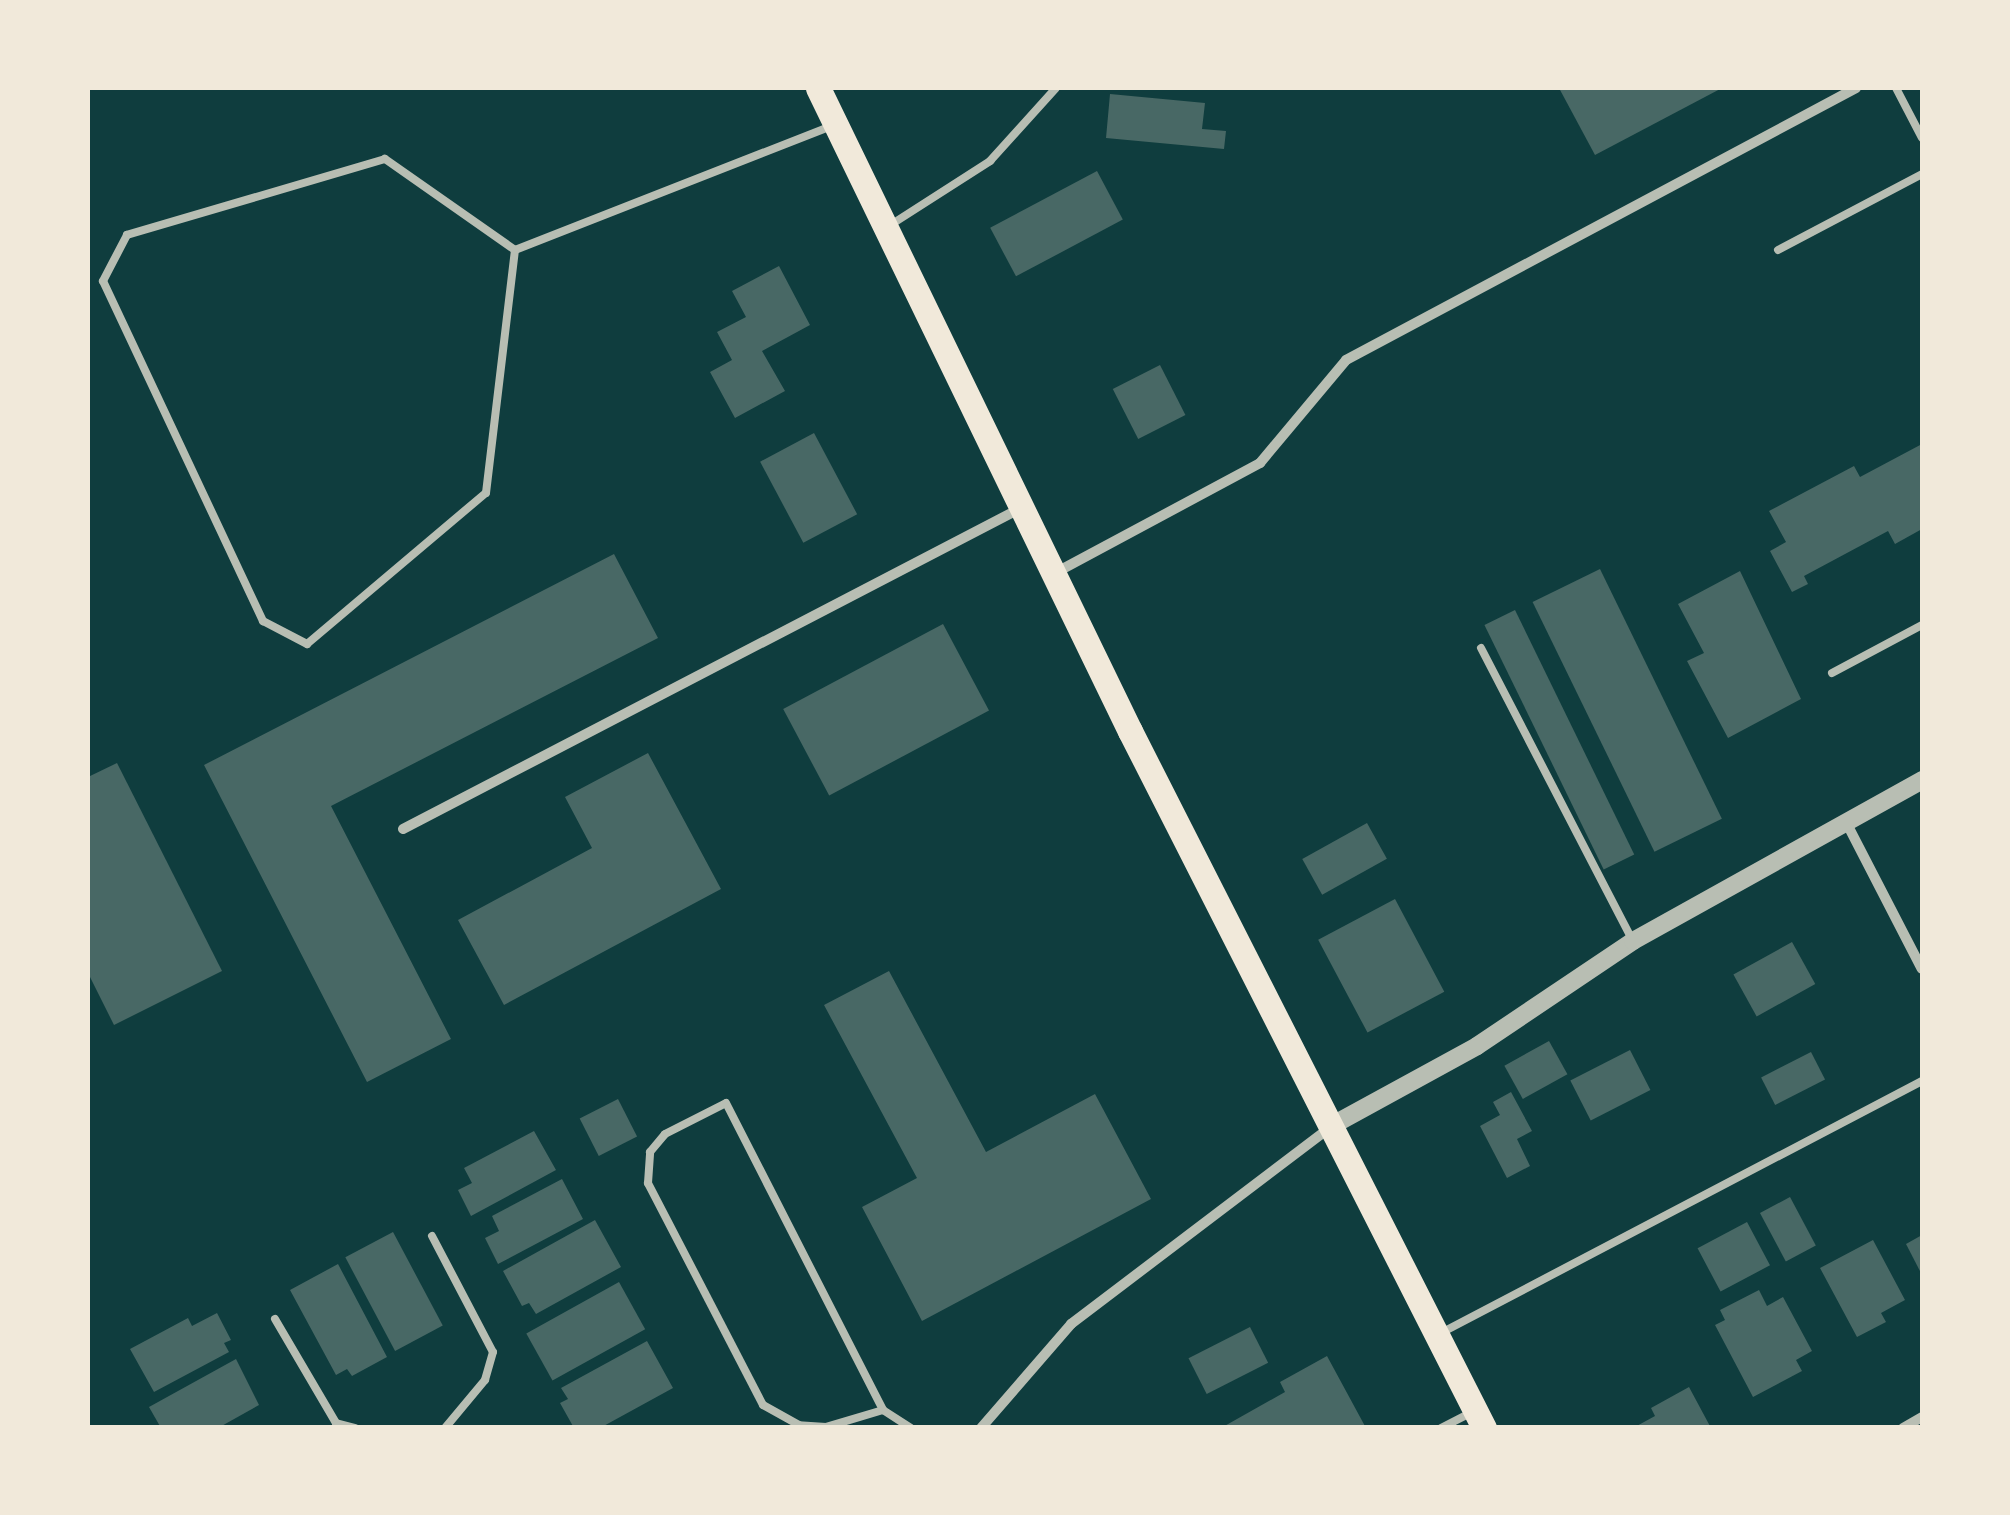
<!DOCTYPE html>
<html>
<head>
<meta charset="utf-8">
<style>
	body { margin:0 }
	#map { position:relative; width:2010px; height:1515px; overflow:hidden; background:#0f3d3e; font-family:Jost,sans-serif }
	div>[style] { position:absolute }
	.building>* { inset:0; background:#486865; transform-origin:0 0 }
	.service>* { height:8px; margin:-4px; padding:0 4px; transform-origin:4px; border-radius:4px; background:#b8beb3 }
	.minor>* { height:10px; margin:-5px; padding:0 5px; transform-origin:5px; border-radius:5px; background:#b8beb3 }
	.tertiary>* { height:18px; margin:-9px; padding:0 9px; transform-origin:9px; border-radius:9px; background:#b8beb3 }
	.primary>* { height:25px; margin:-12.5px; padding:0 12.5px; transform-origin:12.5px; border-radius:12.5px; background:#f1e9da }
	span { translate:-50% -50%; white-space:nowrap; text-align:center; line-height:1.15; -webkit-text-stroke:10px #f1e9da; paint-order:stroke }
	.frame { position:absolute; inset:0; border:90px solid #f1e9da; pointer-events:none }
</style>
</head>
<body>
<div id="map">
	<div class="building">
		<i style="clip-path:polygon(1559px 88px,1722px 88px,1595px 155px)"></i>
		<i style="clip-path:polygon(1110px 94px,1205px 103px,1202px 129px,1226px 131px,1224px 149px,1106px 138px)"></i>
		<i style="left:1097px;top:171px;width:55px;height:121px;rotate:62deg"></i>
		<i style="clip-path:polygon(779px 266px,810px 325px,762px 351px,785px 391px,735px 418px,710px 372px,732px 360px,717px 332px,746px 317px,732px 291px)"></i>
		<i style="left:1160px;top:365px;width:56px;height:53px;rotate:63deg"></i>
		<i style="left:814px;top:433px;width:92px;height:61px;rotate:62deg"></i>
		<i style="clip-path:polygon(1922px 444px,1922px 529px,1895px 544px,1888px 531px,1804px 576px,1808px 584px,1792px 592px,1770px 551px,1786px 542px,1769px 511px,1854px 466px,1860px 477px)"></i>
		<i style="clip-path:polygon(614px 554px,658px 638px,331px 806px,451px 1039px,367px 1082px,204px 765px)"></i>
		<i style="left:1600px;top:569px;width:278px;height:75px;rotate:64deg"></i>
		<i style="clip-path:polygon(1740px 571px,1801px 699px,1728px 738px,1687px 661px,1704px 653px,1678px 604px)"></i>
		<i style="left:1515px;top:610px;width:272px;height:34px;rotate:64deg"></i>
		<i style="left:943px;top:624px;width:98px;height:181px;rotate:62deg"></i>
		<i style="clip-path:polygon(648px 753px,721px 889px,504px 1005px,458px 920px,592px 848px,565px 797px)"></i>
		<i style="clip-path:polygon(117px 763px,222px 971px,114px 1025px,88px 973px,88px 777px)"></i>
		<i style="left:1367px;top:823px;width:41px;height:74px;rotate:61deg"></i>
		<i style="left:1395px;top:899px;width:105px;height:87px;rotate:62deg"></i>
		<i style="left:1792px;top:942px;width:48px;height:67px;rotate:61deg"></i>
		<i style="clip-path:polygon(889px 971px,986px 1152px,1095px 1094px,1151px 1199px,922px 1321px,862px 1207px,917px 1178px,824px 1005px)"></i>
		<i style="left:1549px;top:1041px;width:38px;height:51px;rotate:61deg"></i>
		<i style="left:1630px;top:1050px;width:45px;height:67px;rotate:63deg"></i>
		<i style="left:1811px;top:1052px;width:31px;height:56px;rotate:63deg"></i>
		<i style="clip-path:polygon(1511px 1092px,1532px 1131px,1517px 1139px,1530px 1166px,1507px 1178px,1480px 1126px,1500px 1115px,1493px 1102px)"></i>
		<i style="left:618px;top:1099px;width:42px;height:43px;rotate:63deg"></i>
		<i style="clip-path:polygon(534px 1131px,556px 1170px,471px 1216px,458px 1190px,472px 1183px,464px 1168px)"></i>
		<i style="clip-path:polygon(562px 1179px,583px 1219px,498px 1264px,485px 1238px,499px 1231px,492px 1216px)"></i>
		<i style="left:1790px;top:1197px;width:55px;height:34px;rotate:62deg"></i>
		<i style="clip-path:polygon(595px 1220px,621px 1267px,536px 1314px,529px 1303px,522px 1306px,503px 1271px)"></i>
		<i style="left:1747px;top:1222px;width:49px;height:56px;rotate:62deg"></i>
		<i style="left:393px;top:1232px;width:106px;height:54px;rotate:62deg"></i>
		<i style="clip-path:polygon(1922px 1235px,1922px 1275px,1906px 1244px)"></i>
		<i style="clip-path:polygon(1873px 1240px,1905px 1300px,1881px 1313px,1886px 1322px,1857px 1337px,1820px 1268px)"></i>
		<i style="clip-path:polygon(338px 1264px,387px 1357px,352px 1376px,347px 1369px,336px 1375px,290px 1290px)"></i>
		<i style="left:619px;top:1282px;width:54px;height:106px;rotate:61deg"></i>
		<i style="clip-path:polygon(1759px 1290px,1767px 1306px,1783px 1297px,1812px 1351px,1796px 1360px,1802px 1371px,1753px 1397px,1715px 1325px,1725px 1320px,1720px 1310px)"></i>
		<i style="clip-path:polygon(217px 1313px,231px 1340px,224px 1343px,229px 1352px,154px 1392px,130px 1349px,188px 1318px,192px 1326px)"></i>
		<i style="left:1250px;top:1327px;width:40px;height:69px;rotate:63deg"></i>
		<i style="clip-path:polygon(647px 1341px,673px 1388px,600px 1428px,574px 1428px,560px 1403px,568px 1399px,561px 1388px)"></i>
		<i style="clip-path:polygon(1327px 1356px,1366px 1428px,1221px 1428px,1285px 1392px,1280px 1382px)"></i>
		<i style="clip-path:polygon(236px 1359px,259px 1405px,218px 1428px,161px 1428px,149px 1407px)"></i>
		<i style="clip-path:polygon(1689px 1387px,1711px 1428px,1633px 1428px,1655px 1416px,1651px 1408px)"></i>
	</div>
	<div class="service">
		<i style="left:1896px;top:88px;width:56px;rotate:62.5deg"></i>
		<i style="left:892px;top:224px;width:117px;rotate:-32.7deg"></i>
		<i style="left:990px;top:161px;width:98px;rotate:-47.9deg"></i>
		<i style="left:515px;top:250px;width:159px;rotate:-145deg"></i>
		<i style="left:385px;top:159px;width:269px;rotate:163.6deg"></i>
		<i style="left:127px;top:235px;width:52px;rotate:117.6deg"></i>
		<i style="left:103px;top:281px;width:376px;rotate:64.8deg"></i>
		<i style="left:263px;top:621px;width:50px;rotate:27.6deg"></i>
		<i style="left:307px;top:644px;width:234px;rotate:-40.2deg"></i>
		<i style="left:486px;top:493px;width:245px;rotate:-83.2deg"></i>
		<i style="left:515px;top:250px;width:340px;rotate:-21.4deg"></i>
		<i style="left:1778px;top:250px;width:163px;rotate:-27.8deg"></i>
		<i style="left:1481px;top:648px;width:330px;rotate:62.6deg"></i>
		<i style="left:1832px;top:673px;width:102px;rotate:-28.1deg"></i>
		<i style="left:432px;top:1236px;width:131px;rotate:62.3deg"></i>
		<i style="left:493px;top:1352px;width:29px;rotate:106deg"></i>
		<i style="left:485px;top:1380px;width:62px;rotate:129.8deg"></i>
		<i style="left:275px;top:1319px;width:121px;rotate:59.6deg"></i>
		<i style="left:336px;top:1423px;width:20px;rotate:15deg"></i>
		<i style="left:1439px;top:1334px;width:545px;rotate:-27.65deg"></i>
		<i style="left:883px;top:1410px;width:59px;rotate:163.4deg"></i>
		<i style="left:826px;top:1427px;width:27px;rotate:-176deg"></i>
		<i style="left:799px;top:1425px;width:41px;rotate:-150.9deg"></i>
		<i style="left:763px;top:1405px;width:250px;rotate:-117.4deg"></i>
		<i style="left:648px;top:1183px;width:31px;rotate:-86deg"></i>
		<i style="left:650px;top:1152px;width:23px;rotate:-50deg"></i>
		<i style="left:665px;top:1134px;width:68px;rotate:-26.9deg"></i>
		<i style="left:726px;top:1103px;width:345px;rotate:62.9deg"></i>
		<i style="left:883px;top:1410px;width:33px;rotate:33deg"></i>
		<i style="left:1441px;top:1428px;width:36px;rotate:-27deg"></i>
	</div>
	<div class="minor">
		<i style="left:1055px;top:573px;width:233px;rotate:-28.2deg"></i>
		<i style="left:1260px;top:463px;width:134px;rotate:-50.1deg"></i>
		<i style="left:1346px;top:360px;width:578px;rotate:-28.07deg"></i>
		<i style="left:1846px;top:822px;width:165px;rotate:62.7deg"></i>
		<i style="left:403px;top:829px;width:694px;rotate:-27.45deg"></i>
		<i style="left:981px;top:1428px;width:138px;rotate:-49.1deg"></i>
		<i style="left:1071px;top:1324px;width:326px;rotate:-37.2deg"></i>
		<i style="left:1903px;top:1428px;width:22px;rotate:-30deg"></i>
	</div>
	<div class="tertiary">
		<i style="left:1331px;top:1126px;width:166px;rotate:-28.7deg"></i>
		<i style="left:1477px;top:1046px;width:188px;rotate:-33.9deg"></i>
		<i style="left:1633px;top:941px;width:331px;rotate:-29.1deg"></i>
	</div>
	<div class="primary">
		<i style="left:818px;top:88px;width:715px;rotate:64.12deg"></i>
		<i style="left:1130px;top:731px;width:782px;rotate:63.07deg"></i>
	</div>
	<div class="frame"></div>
</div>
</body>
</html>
